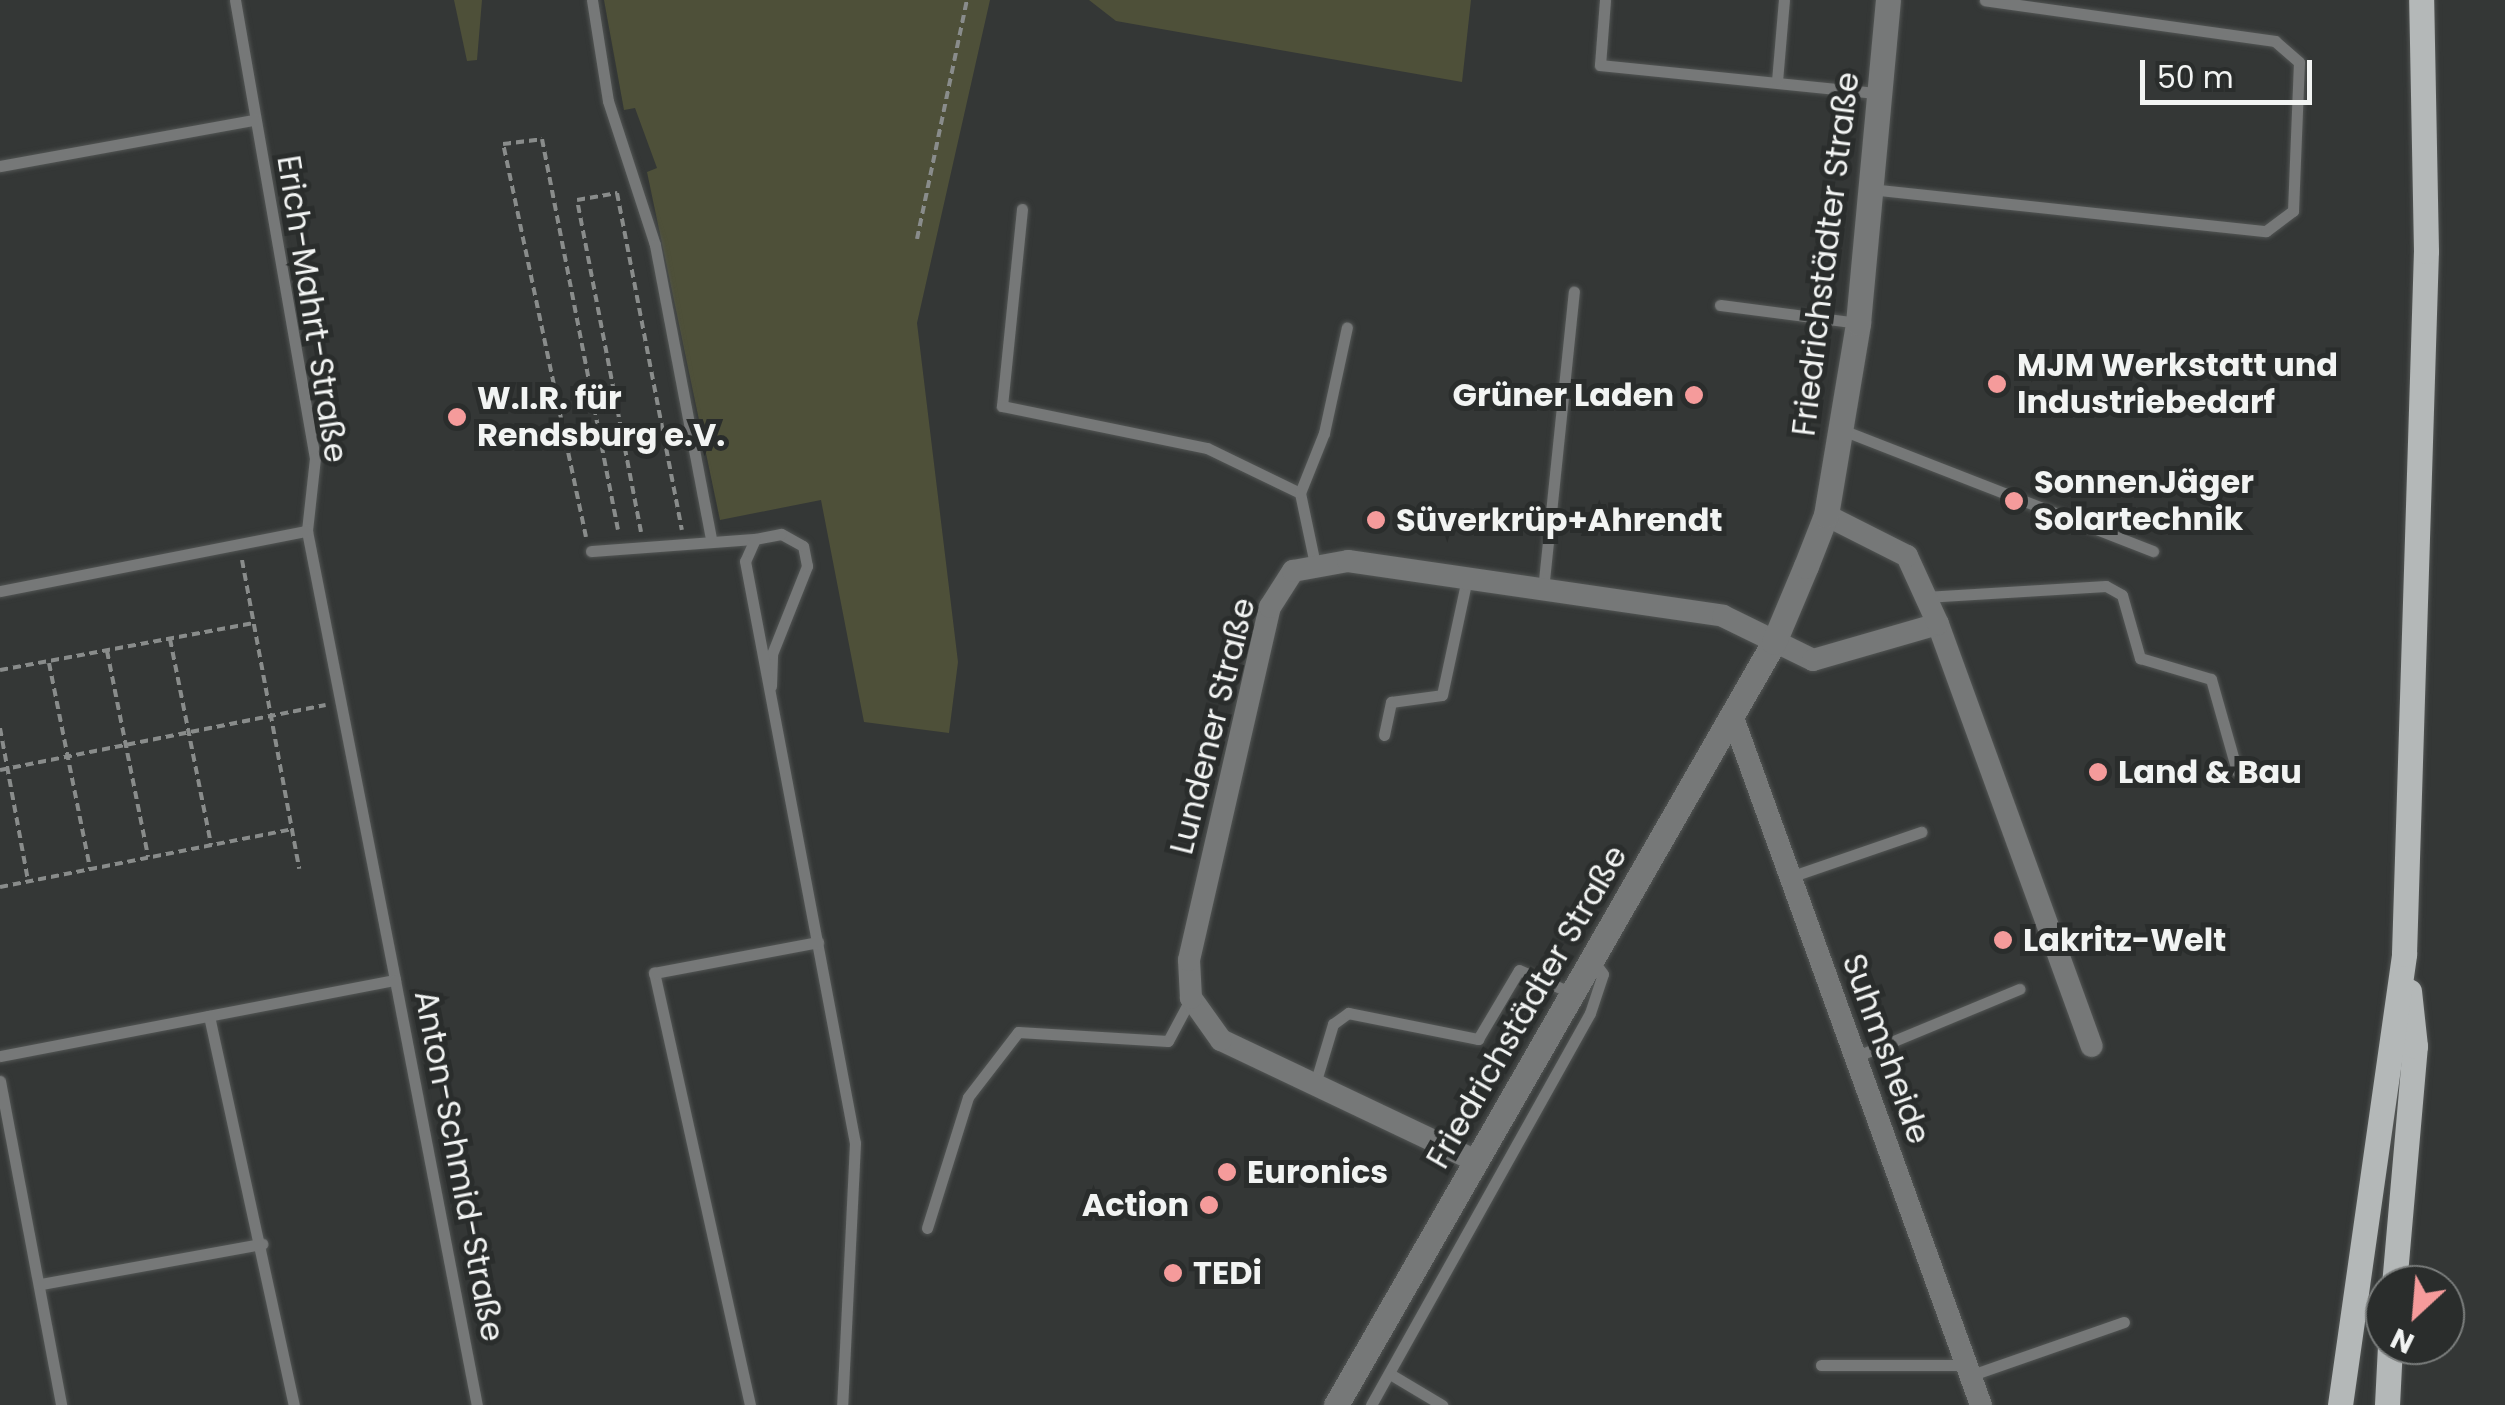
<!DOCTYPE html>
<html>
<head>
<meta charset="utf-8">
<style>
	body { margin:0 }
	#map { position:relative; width:2505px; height:1405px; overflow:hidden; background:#343736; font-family:Poppins,sans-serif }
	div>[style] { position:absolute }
	.green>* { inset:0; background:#4e5039 }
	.path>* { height:4px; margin-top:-2px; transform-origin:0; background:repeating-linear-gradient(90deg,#898c8b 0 8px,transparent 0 13px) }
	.roads { filter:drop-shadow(0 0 2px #525554) drop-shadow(0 0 2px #525554) }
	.service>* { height:11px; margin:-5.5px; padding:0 5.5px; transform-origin:5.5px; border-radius:5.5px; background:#767878 }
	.minor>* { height:22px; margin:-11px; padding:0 11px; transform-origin:11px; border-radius:11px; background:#767878 }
	.tertiary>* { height:25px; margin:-12.5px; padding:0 12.5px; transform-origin:12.5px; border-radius:12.5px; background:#767878 }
	.primary>* { height:25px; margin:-12.5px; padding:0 12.5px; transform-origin:12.5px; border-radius:12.5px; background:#b4b8b8 }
	.dots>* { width:28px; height:28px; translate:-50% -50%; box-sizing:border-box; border:5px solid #2a2d2c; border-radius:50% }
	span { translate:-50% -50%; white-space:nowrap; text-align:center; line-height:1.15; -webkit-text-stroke:10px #2a2d2c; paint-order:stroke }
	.street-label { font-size:32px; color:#f2f4f3 }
	.poi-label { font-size:32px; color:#f2f4f3; font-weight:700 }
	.left { translate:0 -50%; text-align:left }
	.right { translate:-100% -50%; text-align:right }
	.north { position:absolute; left:2365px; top:1265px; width:100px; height:100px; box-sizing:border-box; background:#2a2d2c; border:2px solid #7a7d7c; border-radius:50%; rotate:206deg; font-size:28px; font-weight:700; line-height:40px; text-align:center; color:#f2f4f3 }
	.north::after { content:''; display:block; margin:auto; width:35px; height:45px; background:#f59b9b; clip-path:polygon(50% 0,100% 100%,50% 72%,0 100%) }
	.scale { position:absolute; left:2140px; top:60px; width:172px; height:45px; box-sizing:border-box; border:5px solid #f2f4f3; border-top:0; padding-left:12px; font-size:30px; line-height:35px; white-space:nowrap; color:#f2f4f3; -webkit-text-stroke:8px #2a2d2c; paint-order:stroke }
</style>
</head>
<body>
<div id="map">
	<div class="green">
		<i style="clip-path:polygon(454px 0,482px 0,477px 60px,467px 61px)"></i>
		<i style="clip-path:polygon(604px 0,990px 0,917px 323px,958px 662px,949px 733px,864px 722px,821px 500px,720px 520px,647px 172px,657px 168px,635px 108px,624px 110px)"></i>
		<i style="clip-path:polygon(1089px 0,1471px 0,1462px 82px,1116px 21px)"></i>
	</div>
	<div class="path">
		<i style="left:917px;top:239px;width:244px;rotate:-78.2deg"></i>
		<i style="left:641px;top:532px;width:338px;rotate:-100.9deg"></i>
		<i style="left:577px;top:200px;width:41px;rotate:-9.9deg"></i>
		<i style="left:617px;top:193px;width:343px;rotate:79.1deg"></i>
		<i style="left:586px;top:537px;width:402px;rotate:-101.9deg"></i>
		<i style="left:503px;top:144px;width:39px;rotate:-7deg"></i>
		<i style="left:542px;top:139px;width:398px;rotate:79deg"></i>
		<i style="left:242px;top:560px;width:314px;rotate:79.5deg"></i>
		<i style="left:170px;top:639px;width:210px;rotate:78.7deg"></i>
		<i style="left:107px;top:651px;width:210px;rotate:78.7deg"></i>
		<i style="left:49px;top:663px;width:210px;rotate:78.7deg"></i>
		<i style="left:0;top:670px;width:258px;rotate:-10.5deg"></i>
		<i style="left:0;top:728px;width:156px;rotate:79.6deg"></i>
		<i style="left:0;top:770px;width:332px;rotate:-11.3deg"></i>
		<i style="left:0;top:887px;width:298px;rotate:-11.2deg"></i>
	</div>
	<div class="roads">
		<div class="service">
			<i style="left:235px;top:0;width:465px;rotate:80.1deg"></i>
			<i style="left:315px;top:458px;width:73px;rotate:96.3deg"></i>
			<i style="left:307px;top:531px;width:458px;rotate:78.9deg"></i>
			<i style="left:592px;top:0;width:102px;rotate:81deg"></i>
			<i style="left:608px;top:101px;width:151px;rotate:71.9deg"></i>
			<i style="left:655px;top:245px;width:299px;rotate:79.2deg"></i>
			<i style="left:1605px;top:0;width:65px;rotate:94.4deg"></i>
			<i style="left:1600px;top:65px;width:279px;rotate:5.8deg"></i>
			<i style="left:1777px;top:81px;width:81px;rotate:-85.1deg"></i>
			<i style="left:0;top:166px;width:258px;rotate:-10.3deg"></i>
			<i style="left:1870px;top:189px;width:398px;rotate:6.1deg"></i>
			<i style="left:2266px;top:231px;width:34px;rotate:-37deg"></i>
			<i style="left:2293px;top:211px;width:149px;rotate:-87.7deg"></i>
			<i style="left:2299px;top:62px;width:32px;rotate:-139deg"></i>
			<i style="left:2275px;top:41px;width:293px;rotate:-172deg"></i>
			<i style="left:1022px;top:209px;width:198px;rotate:95.8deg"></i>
			<i style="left:1002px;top:406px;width:209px;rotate:11.6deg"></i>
			<i style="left:1207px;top:448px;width:103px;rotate:25.8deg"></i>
			<i style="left:1300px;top:493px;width:73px;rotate:78.1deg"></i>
			<i style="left:1720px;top:305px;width:139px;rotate:7.4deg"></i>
			<i style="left:1840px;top:429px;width:336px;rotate:21.3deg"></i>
			<i style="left:1300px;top:493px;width:65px;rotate:-68.2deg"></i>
			<i style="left:1324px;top:433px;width:108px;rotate:-77.8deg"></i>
			<i style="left:591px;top:551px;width:164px;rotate:-4.2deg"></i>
			<i style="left:1543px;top:590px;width:300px;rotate:-84.1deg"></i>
			<i style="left:0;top:591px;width:313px;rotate:-11.1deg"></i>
			<i style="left:1925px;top:597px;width:181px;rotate:-3.5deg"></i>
			<i style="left:2106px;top:586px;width:18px;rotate:29deg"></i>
			<i style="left:2122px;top:595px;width:66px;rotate:74.1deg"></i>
			<i style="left:2140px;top:658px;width:74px;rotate:16.5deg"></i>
			<i style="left:2211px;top:679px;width:96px;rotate:74.2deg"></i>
			<i style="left:771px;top:686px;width:32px;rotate:-88deg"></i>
			<i style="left:772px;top:654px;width:95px;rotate:-68.3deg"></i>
			<i style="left:807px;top:566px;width:20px;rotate:-101deg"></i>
			<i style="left:803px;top:546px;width:25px;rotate:-151deg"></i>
			<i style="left:781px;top:534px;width:26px;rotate:169deg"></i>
			<i style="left:755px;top:539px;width:24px;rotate:114deg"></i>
			<i style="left:745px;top:561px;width:592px;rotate:79.3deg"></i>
			<i style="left:855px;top:1143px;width:262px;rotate:92.8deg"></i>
			<i style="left:1384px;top:735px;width:34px;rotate:-78deg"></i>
			<i style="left:1391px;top:702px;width:51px;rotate:-7.8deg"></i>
			<i style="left:1442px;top:695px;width:120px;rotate:-77.9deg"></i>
			<i style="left:1790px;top:877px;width:139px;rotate:-19deg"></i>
			<i style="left:209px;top:1016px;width:398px;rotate:77.7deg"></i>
			<i style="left:0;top:1056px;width:402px;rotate:-10.9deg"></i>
			<i style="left:395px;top:980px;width:433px;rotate:79.1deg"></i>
			<i style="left:1855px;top:1057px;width:178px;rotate:-22.5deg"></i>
			<i style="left:0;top:1081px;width:330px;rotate:79.3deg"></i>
			<i style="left:1315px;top:1084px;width:63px;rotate:-73.3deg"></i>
			<i style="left:1333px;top:1024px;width:19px;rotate:-36deg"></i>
			<i style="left:1348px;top:1013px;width:133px;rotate:11.3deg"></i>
			<i style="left:1478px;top:1039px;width:80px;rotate:-59.3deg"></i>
			<i style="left:1519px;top:970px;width:58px;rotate:23.5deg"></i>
			<i style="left:927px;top:1228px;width:137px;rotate:-72.6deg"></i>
			<i style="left:968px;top:1097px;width:82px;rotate:-52.4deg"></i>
			<i style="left:1018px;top:1032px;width:150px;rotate:3.4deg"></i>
			<i style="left:1168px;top:1041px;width:49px;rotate:-61.9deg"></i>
			<i style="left:41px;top:1284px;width:225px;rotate:-10.3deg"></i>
			<i style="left:1821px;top:1365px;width:144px"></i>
			<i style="left:1390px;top:1374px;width:61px;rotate:30.8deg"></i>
			<i style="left:1969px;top:1376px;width:164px;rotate:-19.2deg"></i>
			<i style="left:750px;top:1405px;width:443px;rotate:-102.5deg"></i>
			<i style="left:654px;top:973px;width:167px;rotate:-10.7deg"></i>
			<i style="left:1371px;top:1405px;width:449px;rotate:-60.8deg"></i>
			<i style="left:1590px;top:1013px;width:41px;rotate:-71.6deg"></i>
			<i style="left:1603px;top:974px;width:19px;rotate:-126deg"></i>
		</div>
		<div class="minor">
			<i style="left:1938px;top:624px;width:449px;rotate:70deg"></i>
			<i style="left:1732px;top:715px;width:734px;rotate:70.16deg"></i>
			<i style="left:1476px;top:1161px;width:282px;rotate:-154.6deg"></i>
			<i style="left:1221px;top:1040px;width:52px;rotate:-125.5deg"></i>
			<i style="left:1191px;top:998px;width:38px;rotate:-93deg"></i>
			<i style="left:1189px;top:960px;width:362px;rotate:-77.1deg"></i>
			<i style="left:1270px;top:607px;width:43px;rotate:-57.4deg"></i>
			<i style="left:1293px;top:571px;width:56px;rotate:-10.3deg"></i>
			<i style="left:1348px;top:561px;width:379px;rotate:8.3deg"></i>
			<i style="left:1723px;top:616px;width:100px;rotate:26.1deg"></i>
			<i style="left:1813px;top:660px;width:130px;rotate:-16.1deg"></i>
			<i style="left:1938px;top:624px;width:75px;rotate:-114.5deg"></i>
			<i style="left:1907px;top:556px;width:91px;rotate:-153.2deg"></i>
		</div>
		<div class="tertiary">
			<i style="left:1336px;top:1405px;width:880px;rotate:-60.14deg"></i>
			<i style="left:1774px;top:642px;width:82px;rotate:-67.2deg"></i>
			<i style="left:1806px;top:566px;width:55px;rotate:-68.6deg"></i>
			<i style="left:1826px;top:515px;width:195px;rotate:-80.5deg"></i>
			<i style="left:1858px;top:323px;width:324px;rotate:-84.7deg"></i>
		</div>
		<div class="primary">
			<i style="left:2394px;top:1285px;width:240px;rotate:-85deg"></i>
			<i style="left:2415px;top:1046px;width:55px;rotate:-96.2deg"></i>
			<i style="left:2340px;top:1405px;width:456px;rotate:-81.9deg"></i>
			<i style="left:2404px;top:954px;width:703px;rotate:-88.21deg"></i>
			<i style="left:2426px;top:251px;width:251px;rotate:-91.1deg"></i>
			<i style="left:2387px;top:1405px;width:60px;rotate:-87.1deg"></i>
		</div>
	</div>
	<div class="dots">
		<i style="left:1997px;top:384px;background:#f59b9b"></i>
		<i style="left:1694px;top:395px;background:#f59b9b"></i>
		<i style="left:457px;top:417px;background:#f59b9b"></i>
		<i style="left:2014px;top:501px;background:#f59b9b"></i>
		<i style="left:1376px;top:520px;background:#f59b9b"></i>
		<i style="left:2098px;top:772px;background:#f59b9b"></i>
		<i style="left:2003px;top:940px;background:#f59b9b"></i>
		<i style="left:1227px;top:1172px;background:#f59b9b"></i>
		<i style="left:1209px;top:1205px;background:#f59b9b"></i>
		<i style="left:1173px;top:1273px;background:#f59b9b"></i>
	</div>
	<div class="street-label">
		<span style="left:1826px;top:254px;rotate:-83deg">Friedrichstädter Straße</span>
		<span style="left:312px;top:309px;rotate:81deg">Erich-Mahrt-Straße</span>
		<span style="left:1213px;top:726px;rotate:-76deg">Lundener Straße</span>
		<span style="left:1527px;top:1007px;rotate:-60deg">Friedrichstädter Straße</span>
		<span style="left:1886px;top:1049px;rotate:70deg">Suhmsheide</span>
		<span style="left:459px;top:1166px;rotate:79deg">Anton-Schmid-Straße</span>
	</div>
	<div class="poi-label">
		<span class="left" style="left:2017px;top:384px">MJM Werkstatt und<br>Industriebedarf</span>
		<span class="right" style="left:1674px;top:395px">Grüner Laden</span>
		<span class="left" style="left:477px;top:417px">W.I.R. für<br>Rendsburg e.V.</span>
		<span class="left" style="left:2034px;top:501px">SonnenJäger<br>Solartechnik</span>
		<span class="left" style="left:1396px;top:520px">Süverkrüp+Ahrendt</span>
		<span class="left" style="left:2118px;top:772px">Land &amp; Bau</span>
		<span class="left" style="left:2023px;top:940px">Lakritz-Welt</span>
		<span class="left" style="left:1247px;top:1172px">Euronics</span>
		<span class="right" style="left:1189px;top:1205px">Action</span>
		<span class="left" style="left:1193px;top:1273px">TEDi</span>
	</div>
	<div class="north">N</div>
	<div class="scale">50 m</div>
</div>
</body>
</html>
